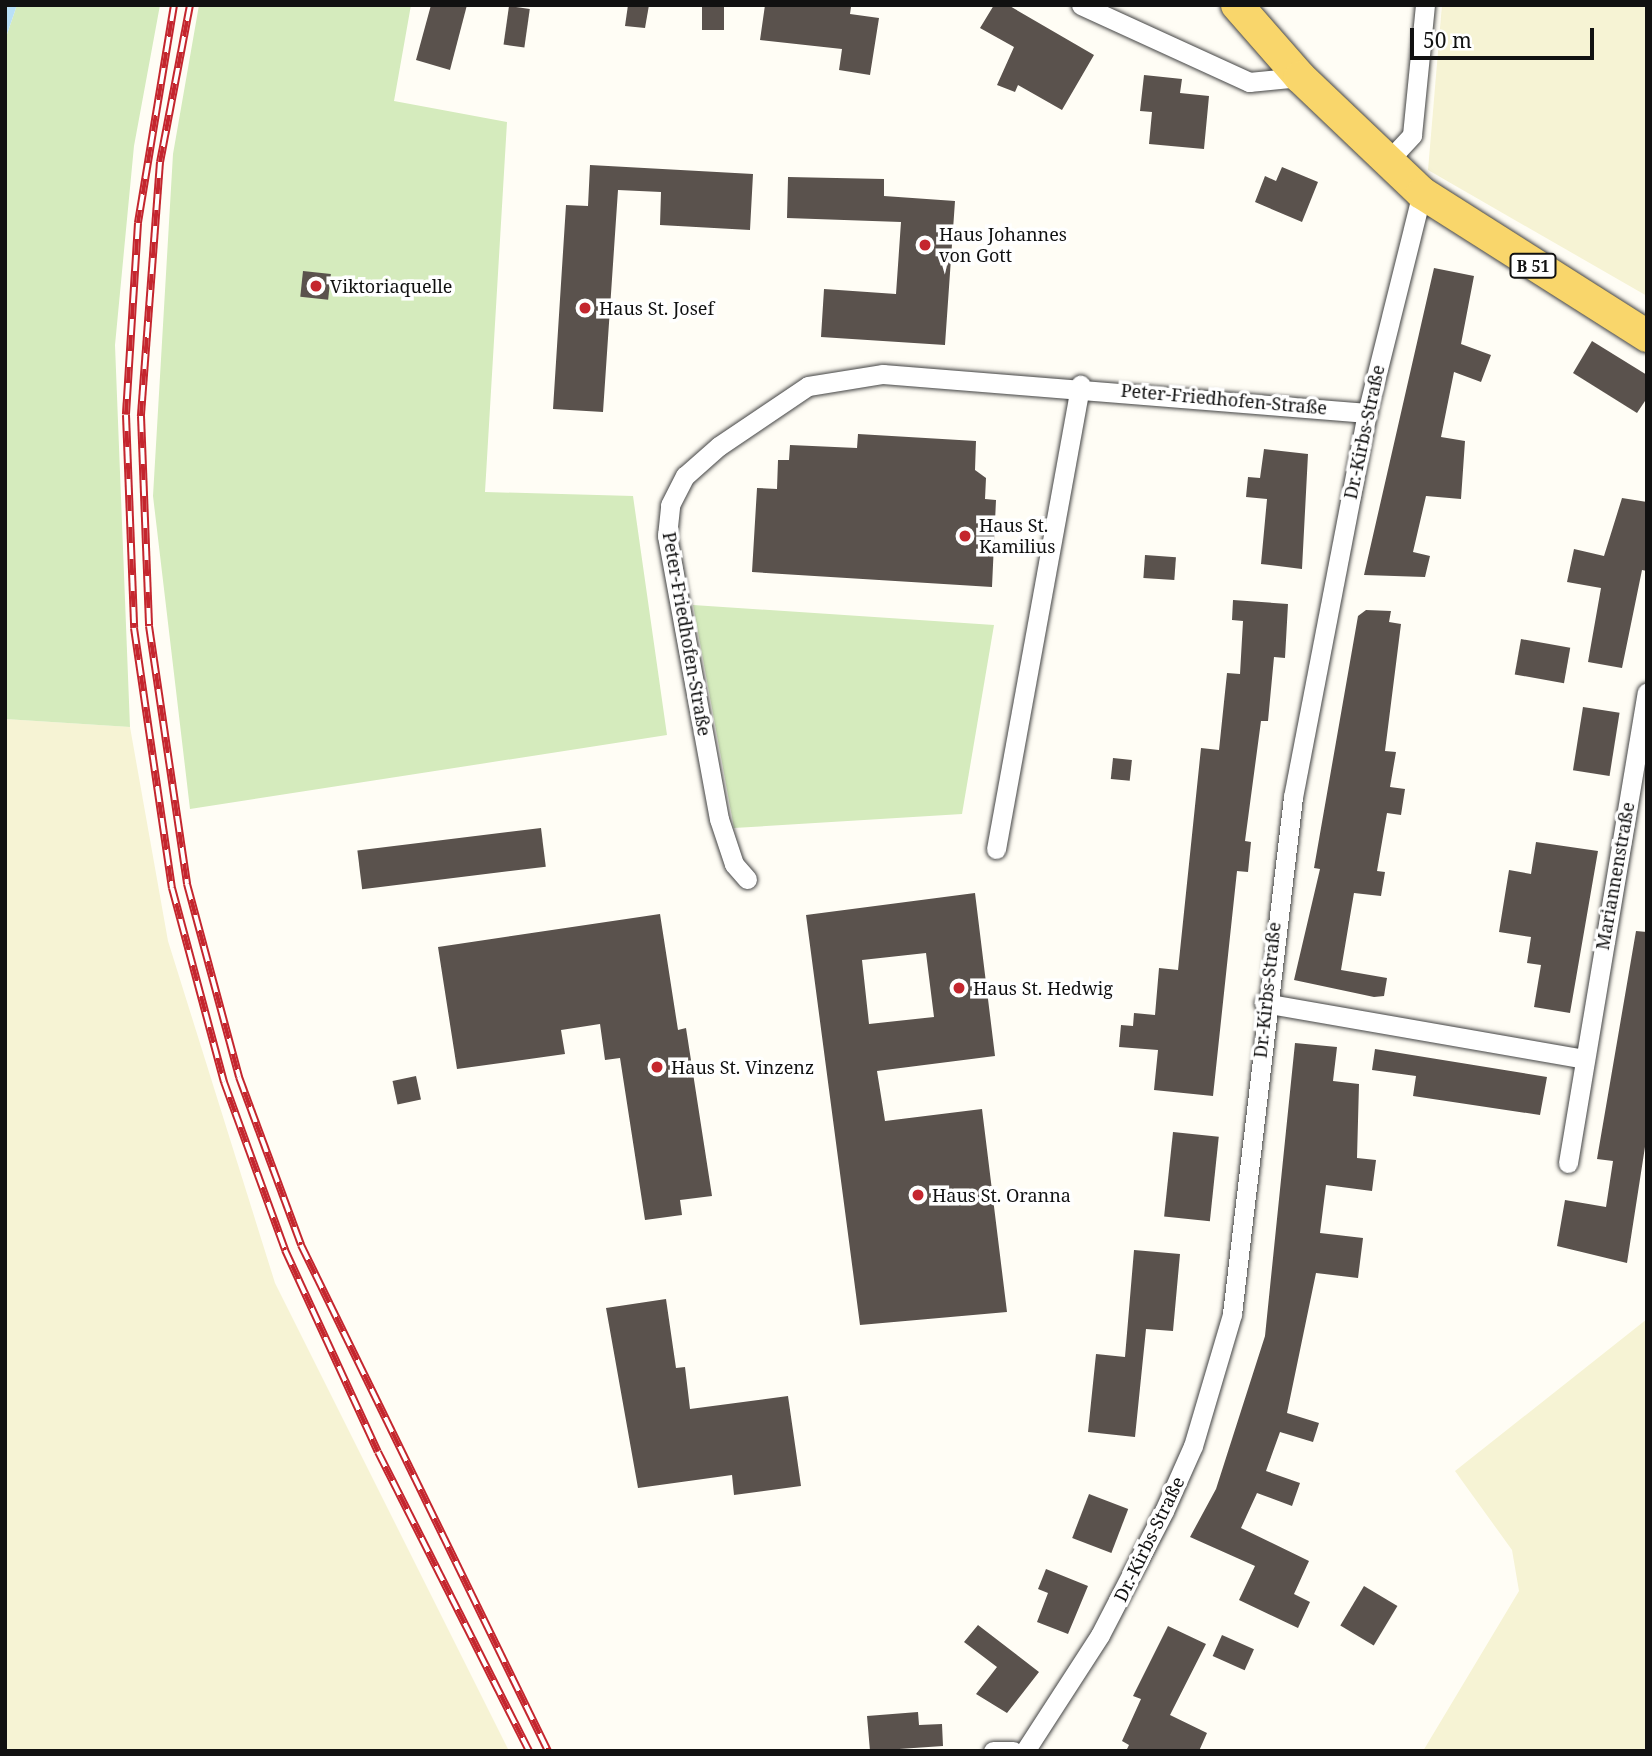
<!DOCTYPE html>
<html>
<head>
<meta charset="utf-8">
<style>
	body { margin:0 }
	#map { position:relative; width:1652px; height:1756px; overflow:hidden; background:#fffdf5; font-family:"Noto Serif",serif }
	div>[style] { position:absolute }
	.farmland>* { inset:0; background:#f6f3d4 }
	.green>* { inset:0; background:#d5ebbd }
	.water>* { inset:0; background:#b9e0f7 }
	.building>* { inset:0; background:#5a524d; transform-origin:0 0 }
	.roads { filter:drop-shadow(0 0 2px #444) drop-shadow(0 0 2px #444) }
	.minor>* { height:19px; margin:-9.5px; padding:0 9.5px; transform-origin:9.5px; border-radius:9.5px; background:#fff }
	.primary>* { height:32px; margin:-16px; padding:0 16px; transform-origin:16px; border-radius:16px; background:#f9d66b }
	.rail>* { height:8px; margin-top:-4px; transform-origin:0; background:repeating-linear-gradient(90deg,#fff 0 16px,#c4262e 0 32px); box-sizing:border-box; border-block:2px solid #c4262e }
	.dots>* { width:19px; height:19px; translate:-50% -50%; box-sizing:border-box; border:4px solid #fff; border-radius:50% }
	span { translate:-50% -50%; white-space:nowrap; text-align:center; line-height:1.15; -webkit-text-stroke:7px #fff; paint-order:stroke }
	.shield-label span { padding:2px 5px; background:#fff; border:2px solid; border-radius:5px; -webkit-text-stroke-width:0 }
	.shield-label { font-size:16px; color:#111; font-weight:700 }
	.poi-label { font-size:18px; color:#111 }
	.left { translate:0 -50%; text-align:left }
	.street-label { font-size:18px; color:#111 }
	.frame { position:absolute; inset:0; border:7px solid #111; pointer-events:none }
	.scale { position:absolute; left:1410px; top:28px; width:184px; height:32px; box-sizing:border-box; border:4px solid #111; border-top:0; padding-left:9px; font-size:21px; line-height:24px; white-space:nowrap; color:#111; -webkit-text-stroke:5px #fff; paint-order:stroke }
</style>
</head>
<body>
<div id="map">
	<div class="farmland">
		<i style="clip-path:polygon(1442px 5px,1647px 5px,1647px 296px,1428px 170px)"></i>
		<i style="clip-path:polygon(5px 719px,130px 727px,168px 941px,275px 1283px,509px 1751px,5px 1751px)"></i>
		<i style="clip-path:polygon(1647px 1319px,1647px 1751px,1423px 1751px,1519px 1591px,1512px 1550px,1455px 1471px)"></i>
	</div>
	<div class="green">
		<i style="clip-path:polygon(17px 5px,160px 5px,134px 146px,115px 345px,130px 727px,5px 719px,5px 40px)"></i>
		<i style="clip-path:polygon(199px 5px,411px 5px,394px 101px,507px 122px,485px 492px,633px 496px,667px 735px,190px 809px,153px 496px,173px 154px)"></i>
		<i style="clip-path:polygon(693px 605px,994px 625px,962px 814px,734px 828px)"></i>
	</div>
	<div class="water">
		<i style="clip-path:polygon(5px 5px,17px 5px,5px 40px)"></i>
	</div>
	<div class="building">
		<i style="clip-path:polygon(431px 5px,467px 5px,450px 70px,416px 60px)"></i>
		<i style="clip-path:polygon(628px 5px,649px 5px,645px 28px,625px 26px)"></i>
		<i style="left:702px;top:5px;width:22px;height:25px"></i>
		<i style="clip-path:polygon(765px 5px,840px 5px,851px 7px,850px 14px,879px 18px,870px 75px,839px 70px,842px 49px,760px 40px)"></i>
		<i style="clip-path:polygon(994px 5px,1008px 5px,1094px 55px,1062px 110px,1018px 85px,1015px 92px,997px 85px,1014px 47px,980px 28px)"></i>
		<i style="left:509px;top:6px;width:21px;height:39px;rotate:8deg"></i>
		<i style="clip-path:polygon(1144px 75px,1182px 79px,1180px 93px,1209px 96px,1204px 149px,1149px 144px,1152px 112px,1140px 111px)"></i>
		<i style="clip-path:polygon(590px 165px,753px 174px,750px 230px,660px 225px,661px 192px,618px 190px,603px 412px,553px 409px,566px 205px,588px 206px)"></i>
		<i style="clip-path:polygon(1282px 167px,1318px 182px,1302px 222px,1255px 202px,1265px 176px,1276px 181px)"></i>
		<i style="clip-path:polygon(788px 177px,884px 179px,884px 196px,955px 201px,945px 345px,821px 337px,824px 289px,896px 294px,901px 222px,787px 218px)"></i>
		<i style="clip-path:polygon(1434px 268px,1474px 276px,1461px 344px,1491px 355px,1481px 382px,1454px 372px,1441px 437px,1465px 441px,1461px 499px,1426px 496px,1413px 552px,1430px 556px,1425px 577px,1364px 575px)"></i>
		<i style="left:303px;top:271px;width:28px;height:26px;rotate:6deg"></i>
		<i style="clip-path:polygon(1592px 341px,1647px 375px,1647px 398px,1637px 413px,1573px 373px)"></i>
		<i style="clip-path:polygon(858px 434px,976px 441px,975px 470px,986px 478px,985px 499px,996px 500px,992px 587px,752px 572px,757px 488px,777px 489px,778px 460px,789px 460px,790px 445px,857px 448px)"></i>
		<i style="clip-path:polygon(1264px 449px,1308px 454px,1302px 569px,1261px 564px,1267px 499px,1246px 497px,1248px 477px,1260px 478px)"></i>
		<i style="clip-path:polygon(1622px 498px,1647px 502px,1647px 571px,1642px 570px,1622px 668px,1588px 662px,1601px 588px,1567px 582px,1574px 549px,1604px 556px)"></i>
		<i style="left:1145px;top:555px;width:31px;height:23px;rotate:4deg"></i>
		<i style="clip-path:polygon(1233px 600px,1288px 604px,1285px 658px,1274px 657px,1268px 721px,1261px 721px,1245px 841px,1251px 842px,1248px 872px,1237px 871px,1213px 1096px,1154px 1090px,1158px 1050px,1119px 1047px,1121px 1025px,1133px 1026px,1134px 1013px,1155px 1015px,1159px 968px,1178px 970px,1201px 748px,1219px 750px,1227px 673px,1240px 674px,1243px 621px,1232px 620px)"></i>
		<i style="clip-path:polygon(1366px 610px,1391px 611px,1389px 622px,1401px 624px,1385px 751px,1396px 752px,1390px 787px,1405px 789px,1401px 815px,1387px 813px,1377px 871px,1385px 872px,1381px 896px,1354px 893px,1341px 970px,1387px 978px,1384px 996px,1374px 997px,1294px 980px,1320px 869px,1314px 868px,1358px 616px)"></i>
		<i style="left:1521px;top:639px;width:50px;height:36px;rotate:10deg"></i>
		<i style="left:1583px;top:707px;width:37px;height:64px;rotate:9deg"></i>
		<i style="left:1113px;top:758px;width:19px;height:21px;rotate:6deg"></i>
		<i style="left:541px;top:828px;width:39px;height:185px;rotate:83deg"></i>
		<i style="clip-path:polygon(1536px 842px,1598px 851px,1570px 1013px,1534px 1007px,1541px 965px,1527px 963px,1531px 937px,1499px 932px,1509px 870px,1531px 874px)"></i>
		<i style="clip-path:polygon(evenodd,975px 893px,995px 1056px,877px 1071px,885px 1121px,982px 1109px,1007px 1312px,860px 1325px,806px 915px,975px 893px,926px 953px,934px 1017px,869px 1024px,862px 960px,926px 953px)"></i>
		<i style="clip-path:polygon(660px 914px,678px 1030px,686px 1028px,712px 1196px,680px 1200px,682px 1215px,645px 1220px,620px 1058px,605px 1060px,600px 1024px,561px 1030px,565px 1054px,457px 1069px,438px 947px)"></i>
		<i style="clip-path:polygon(1636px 931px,1647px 932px,1647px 1134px,1627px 1263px,1557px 1246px,1565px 1200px,1606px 1207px,1613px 1161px,1597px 1159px)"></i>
		<i style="clip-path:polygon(1295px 1043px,1337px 1047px,1333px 1081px,1359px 1084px,1357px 1158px,1376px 1160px,1372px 1191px,1326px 1185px,1320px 1233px,1363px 1238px,1358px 1278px,1316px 1273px,1287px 1413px,1319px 1423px,1313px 1442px,1280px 1432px,1266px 1471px,1300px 1483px,1292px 1506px,1257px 1493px,1241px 1528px,1309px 1561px,1294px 1594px,1310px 1602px,1298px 1628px,1239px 1600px,1255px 1566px,1190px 1537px,1216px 1489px,1265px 1336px)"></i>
		<i style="clip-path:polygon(1375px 1049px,1547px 1077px,1540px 1115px,1413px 1096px,1416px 1076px,1372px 1070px)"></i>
		<i style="left:416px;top:1076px;width:24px;height:24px;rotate:78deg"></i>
		<i style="left:1173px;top:1132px;width:46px;height:85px;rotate:6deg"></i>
		<i style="clip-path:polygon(1134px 1250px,1180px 1254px,1173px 1331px,1146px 1329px,1135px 1437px,1088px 1432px,1096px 1354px,1125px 1357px)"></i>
		<i style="clip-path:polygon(666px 1299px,676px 1368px,685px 1367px,690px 1409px,788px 1396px,801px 1486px,734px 1495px,732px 1475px,638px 1488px,606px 1308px)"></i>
		<i style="left:1089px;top:1494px;width:42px;height:47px;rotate:21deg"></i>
		<i style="clip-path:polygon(1046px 1569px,1088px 1586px,1068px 1634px,1037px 1622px,1048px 1593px,1038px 1589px)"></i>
		<i style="left:1364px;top:1586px;width:39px;height:46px;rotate:31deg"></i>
		<i style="clip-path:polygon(978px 1625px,1039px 1672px,1007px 1713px,976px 1694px,997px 1667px,964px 1642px)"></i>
		<i style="clip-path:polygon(1168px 1626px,1206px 1644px,1170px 1715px,1207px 1733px,1199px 1751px,1126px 1751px,1129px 1745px,1122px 1741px,1141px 1699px,1133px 1696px)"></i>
		<i style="left:1222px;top:1635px;width:35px;height:23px;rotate:24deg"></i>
		<i style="clip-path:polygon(918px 1712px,919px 1725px,942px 1724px,943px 1746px,870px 1751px,867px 1716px)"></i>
	</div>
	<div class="roads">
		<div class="minor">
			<i style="left:1081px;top:5px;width:185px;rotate:24.6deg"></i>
			<i style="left:1249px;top:82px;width:51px;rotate:-5.6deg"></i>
			<i style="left:1387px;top:162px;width:37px;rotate:-47deg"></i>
			<i style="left:1412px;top:135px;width:131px;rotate:-84.3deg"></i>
			<i style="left:996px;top:849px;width:472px;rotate:-79.7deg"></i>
			<i style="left:747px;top:879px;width:20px;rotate:-131deg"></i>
			<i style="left:734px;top:864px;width:47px;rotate:-108.4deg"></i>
			<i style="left:719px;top:819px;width:288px;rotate:-100.4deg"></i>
			<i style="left:667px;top:536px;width:31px;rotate:-84deg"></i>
			<i style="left:670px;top:505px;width:33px;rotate:-63deg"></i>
			<i style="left:685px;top:476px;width:45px;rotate:-41.4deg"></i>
			<i style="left:719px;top:446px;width:107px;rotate:-34deg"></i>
			<i style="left:808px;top:386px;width:76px;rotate:-9.1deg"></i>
			<i style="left:883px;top:374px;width:486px;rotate:4.6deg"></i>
			<i style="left:1264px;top:1003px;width:325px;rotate:9.9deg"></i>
			<i style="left:1568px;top:1163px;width:477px;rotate:-80.5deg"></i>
			<i style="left:993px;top:1751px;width:20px"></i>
			<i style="left:1025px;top:1751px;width:138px;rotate:-57.1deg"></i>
			<i style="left:1100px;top:1635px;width:140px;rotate:-62.7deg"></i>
			<i style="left:1164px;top:1511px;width:71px;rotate:-66deg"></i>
			<i style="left:1193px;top:1446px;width:138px;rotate:-73.5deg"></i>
			<i style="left:1232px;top:1314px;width:521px;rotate:-83.27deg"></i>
			<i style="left:1293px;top:797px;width:391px;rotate:-79.1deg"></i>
			<i style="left:1367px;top:413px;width:227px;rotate:-76deg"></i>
		</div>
		<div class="primary">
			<i style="left:1237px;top:5px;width:96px;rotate:48.8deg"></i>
			<i style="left:1300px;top:77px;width:168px;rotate:43.6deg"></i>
			<i style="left:1422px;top:193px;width:267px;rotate:32.4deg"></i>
		</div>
	</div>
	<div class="rail">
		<i style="left:174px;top:5px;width:221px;rotate:99.4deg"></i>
		<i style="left:138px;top:223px;width:192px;rotate:93.6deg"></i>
		<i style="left:126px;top:415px;width:213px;rotate:87.8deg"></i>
		<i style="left:134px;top:628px;width:263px;rotate:81.7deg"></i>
		<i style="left:172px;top:888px;width:201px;rotate:75deg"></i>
		<i style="left:224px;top:1082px;width:179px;rotate:70deg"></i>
		<i style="left:285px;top:1250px;width:222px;rotate:65.3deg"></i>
		<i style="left:378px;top:1452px;width:335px;rotate:63.2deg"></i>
		<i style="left:190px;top:5px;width:160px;rotate:100.8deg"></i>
		<i style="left:160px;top:162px;width:255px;rotate:94.3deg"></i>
		<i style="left:141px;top:416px;width:210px;rotate:87.8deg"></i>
		<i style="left:149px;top:626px;width:261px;rotate:81.6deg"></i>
		<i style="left:187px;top:884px;width:200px;rotate:74.9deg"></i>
		<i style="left:239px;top:1077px;width:179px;rotate:69.7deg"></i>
		<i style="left:301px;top:1245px;width:563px;rotate:63.98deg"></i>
	</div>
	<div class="dots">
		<i style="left:925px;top:245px;background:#c4262e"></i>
		<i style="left:316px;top:286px;background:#c4262e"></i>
		<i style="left:585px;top:308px;background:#c4262e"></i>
		<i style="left:965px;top:536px;background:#c4262e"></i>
		<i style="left:959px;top:988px;background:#c4262e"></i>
		<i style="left:657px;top:1067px;background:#c4262e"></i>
		<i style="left:918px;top:1195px;background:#c4262e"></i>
	</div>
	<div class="shield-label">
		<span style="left:1533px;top:266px">B 51</span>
	</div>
	<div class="poi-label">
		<span class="left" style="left:939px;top:245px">Haus Johannes<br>von Gott</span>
		<span class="left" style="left:330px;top:286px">Viktoriaquelle</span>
		<span class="left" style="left:599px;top:308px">Haus St. Josef</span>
		<span class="left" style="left:979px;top:536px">Haus St.<br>Kamilius</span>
		<span class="left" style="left:973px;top:988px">Haus St. Hedwig</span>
		<span class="left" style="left:671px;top:1067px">Haus St. Vinzenz</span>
		<span class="left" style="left:932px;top:1195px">Haus St. Oranna</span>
	</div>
	<div class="street-label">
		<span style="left:1224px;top:399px;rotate:5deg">Peter-Friedhofen-Straße</span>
		<span style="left:1364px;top:432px;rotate:-78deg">Dr.-Kirbs-Straße</span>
		<span style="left:687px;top:634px;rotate:80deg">Peter-Friedhofen-Straße</span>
		<span style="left:1615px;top:876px;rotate:-80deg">Mariannenstraße</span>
		<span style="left:1267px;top:990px;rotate:-84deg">Dr.-Kirbs-Straße</span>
		<span style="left:1149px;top:1539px;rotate:-64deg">Dr.-Kirbs-Straße</span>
	</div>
	<div class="frame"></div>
	<div class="scale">50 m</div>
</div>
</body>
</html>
